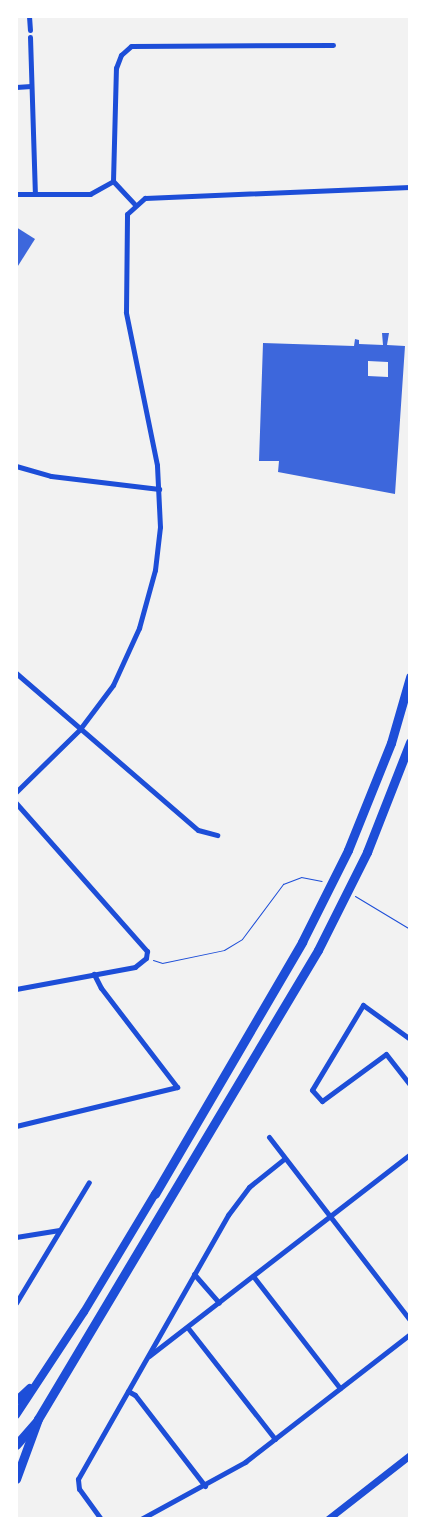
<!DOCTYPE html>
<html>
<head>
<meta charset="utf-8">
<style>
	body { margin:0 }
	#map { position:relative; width:426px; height:1535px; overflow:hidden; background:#f2f2f2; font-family:Barlow,sans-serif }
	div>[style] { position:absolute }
	.building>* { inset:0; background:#3d67dc }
	.path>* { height:1px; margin:-0.5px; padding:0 0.5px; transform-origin:0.5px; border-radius:0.5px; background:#1d4ed8 }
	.minor>* { height:5px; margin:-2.5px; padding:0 2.5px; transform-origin:2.5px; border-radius:2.5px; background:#1d4ed8 }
	.secondary>* { height:7px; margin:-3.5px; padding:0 3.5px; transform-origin:3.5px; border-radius:3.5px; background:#1d4ed8 }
	.primary>* { height:8px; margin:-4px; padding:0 4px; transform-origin:4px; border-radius:4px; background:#1d4ed8 }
	.motorway>* { height:9px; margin:-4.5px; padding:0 4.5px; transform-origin:4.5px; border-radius:4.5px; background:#1d4ed8 }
	span { translate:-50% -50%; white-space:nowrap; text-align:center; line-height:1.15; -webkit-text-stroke:5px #fff; paint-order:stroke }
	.frame { position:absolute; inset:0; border:18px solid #fff; pointer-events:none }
</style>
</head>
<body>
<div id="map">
	<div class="building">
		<i style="clip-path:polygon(16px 227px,35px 239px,16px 269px)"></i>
		<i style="clip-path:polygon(evenodd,382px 333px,389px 333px,387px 345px,405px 346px,395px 494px,278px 472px,279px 461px,259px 461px,263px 343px,354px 346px,355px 339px,359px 340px,359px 344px,383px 345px,382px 333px,368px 361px,388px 362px,388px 377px,368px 376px,368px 361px)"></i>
	</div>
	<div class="path">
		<i style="left:355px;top:896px;width:64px;rotate:31deg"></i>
		<i style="left:153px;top:960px;width:9px;rotate:18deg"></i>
		<i style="left:162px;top:963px;width:63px;rotate:-11.8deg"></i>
		<i style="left:224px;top:950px;width:21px;rotate:-31deg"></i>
		<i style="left:242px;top:939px;width:69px;rotate:-53.3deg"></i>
		<i style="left:283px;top:884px;width:19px;rotate:-21deg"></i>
		<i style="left:301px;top:877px;width:21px;rotate:11deg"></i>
	</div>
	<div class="minor">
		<i style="left:29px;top:16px;width:14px;rotate:86deg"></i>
		<i style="left:30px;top:37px;width:157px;rotate:88.2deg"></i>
		<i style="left:16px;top:87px;width:15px;rotate:-4deg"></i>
		<i style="left:113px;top:181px;width:113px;rotate:-88.5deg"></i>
		<i style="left:116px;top:68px;width:14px;rotate:-69deg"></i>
		<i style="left:121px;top:55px;width:13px;rotate:-42deg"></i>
		<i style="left:131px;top:46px;width:202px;rotate:-0.3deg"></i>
		<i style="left:113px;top:181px;width:33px;rotate:47deg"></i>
		<i style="left:16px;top:194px;width:74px"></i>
		<i style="left:90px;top:194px;width:26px;rotate:-29deg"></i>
		<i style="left:16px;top:466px;width:36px;rotate:16deg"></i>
		<i style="left:51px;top:476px;width:109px;rotate:6.9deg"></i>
		<i style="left:16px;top:673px;width:240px;rotate:40.8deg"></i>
		<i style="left:198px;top:830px;width:20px;rotate:15deg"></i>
		<i style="left:16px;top:792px;width:90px;rotate:-44.5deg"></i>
		<i style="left:80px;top:729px;width:55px;rotate:-53.1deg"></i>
		<i style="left:113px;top:685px;width:63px;rotate:-65.5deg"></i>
		<i style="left:139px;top:628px;width:60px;rotate:-74.6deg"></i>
		<i style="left:155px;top:570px;width:43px;rotate:-83.4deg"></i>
		<i style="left:160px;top:527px;width:62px;rotate:-92.8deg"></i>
		<i style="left:157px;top:465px;width:156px;rotate:-101.5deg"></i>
		<i style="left:126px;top:312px;width:98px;rotate:-89.4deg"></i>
		<i style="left:127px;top:214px;width:24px;rotate:-42deg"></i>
		<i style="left:145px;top:198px;width:265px;rotate:-2.4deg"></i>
		<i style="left:16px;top:803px;width:198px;rotate:48.5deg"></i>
		<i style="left:147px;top:951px;width:7px;rotate:98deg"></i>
		<i style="left:146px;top:958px;width:14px;rotate:141deg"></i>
		<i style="left:135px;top:967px;width:121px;rotate:169.5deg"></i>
		<i style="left:410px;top:1039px;width:58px;rotate:-144.1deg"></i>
		<i style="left:363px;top:1005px;width:99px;rotate:121deg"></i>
		<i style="left:312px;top:1090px;width:15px;rotate:48deg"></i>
		<i style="left:322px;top:1101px;width:79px;rotate:-36.3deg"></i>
		<i style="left:386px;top:1054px;width:39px;rotate:52deg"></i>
		<i style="left:16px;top:1126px;width:166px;rotate:-13.6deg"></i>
		<i style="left:177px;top:1087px;width:125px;rotate:-127.5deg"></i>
		<i style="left:101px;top:988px;width:16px;rotate:-117deg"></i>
		<i style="left:269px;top:1137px;width:231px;rotate:52.4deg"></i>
		<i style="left:16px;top:1237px;width:44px;rotate:-9.2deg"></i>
		<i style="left:194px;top:1274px;width:38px;rotate:49deg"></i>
		<i style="left:253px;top:1276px;width:142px;rotate:52.2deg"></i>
		<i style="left:16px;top:1303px;width:141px;rotate:-58.9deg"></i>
		<i style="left:188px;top:1328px;width:141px;rotate:51.9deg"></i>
		<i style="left:149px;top:1356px;width:330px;rotate:-37.7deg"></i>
		<i style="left:128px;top:1391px;width:8px;rotate:30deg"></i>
		<i style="left:135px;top:1395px;width:115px;rotate:52.4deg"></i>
		<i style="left:101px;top:1519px;width:37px;rotate:-126deg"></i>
		<i style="left:79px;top:1489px;width:10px;rotate:-96deg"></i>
		<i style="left:78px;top:1479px;width:304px;rotate:-60.4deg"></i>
		<i style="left:228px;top:1215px;width:35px;rotate:-53deg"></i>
		<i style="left:249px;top:1187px;width:45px;rotate:-38.7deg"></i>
		<i style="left:141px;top:1519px;width:119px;rotate:-28.7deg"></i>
		<i style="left:245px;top:1462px;width:209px;rotate:-37.8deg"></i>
	</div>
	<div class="secondary">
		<i style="left:328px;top:1519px;width:104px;rotate:-38deg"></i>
	</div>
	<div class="primary">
		<i style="left:16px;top:1401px;width:19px;rotate:-43deg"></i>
		<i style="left:16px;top:1415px;width:123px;rotate:-56.6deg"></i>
		<i style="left:84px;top:1312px;width:138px;rotate:-59deg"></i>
	</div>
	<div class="motorway">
		<i style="left:155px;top:1194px;width:292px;rotate:-59.7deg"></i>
		<i style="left:302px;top:942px;width:103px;rotate:-63.4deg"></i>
		<i style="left:348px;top:850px;width:115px;rotate:-68.1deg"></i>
		<i style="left:391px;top:743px;width:69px;rotate:-73.9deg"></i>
		<i style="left:16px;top:1445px;width:32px;rotate:-49deg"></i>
		<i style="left:16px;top:1479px;width:64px;rotate:-69.9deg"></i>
		<i style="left:38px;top:1419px;width:546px;rotate:-59.16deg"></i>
		<i style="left:318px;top:950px;width:110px;rotate:-63.4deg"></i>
		<i style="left:367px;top:852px;width:118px;rotate:-68.6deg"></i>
	</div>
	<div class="frame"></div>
</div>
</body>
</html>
